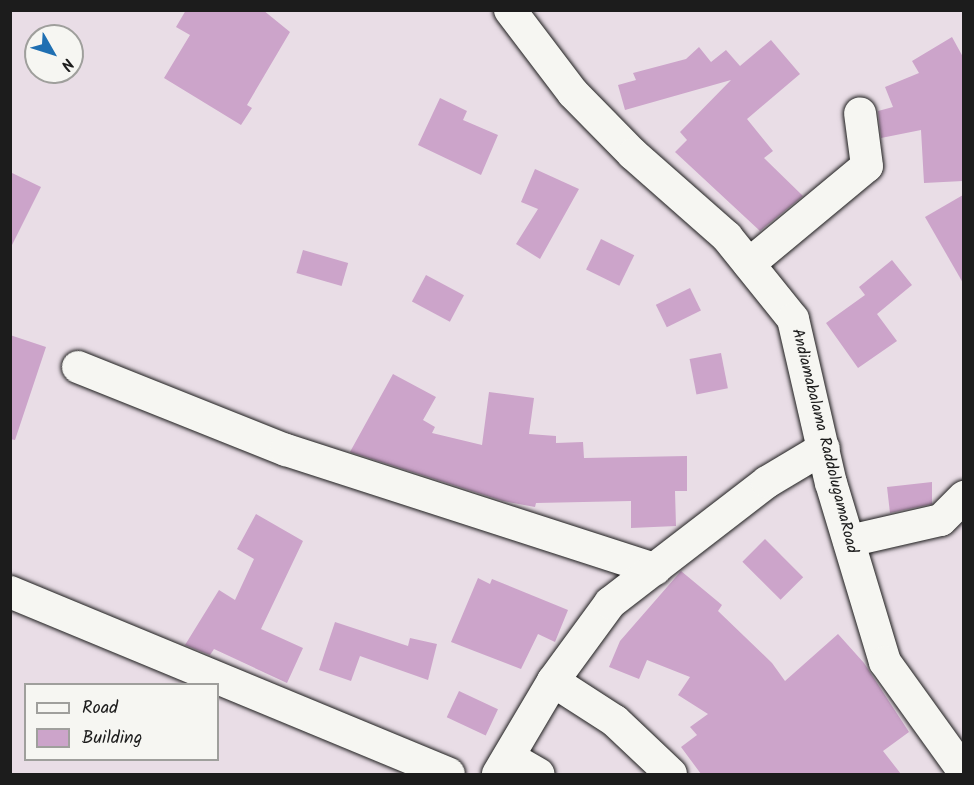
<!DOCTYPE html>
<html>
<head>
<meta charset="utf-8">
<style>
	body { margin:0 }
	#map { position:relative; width:974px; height:785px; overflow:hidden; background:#e9dde6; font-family:Kalam,sans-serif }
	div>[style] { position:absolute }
	.building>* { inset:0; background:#cca4ca; transform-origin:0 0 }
	.roads { filter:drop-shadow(0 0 2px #1c1c1c) drop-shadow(0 0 2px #1c1c1c) }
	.minor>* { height:32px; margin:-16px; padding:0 16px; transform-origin:16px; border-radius:16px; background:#f6f6f2 }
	span { translate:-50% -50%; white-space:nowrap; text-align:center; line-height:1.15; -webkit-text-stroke:4.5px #f6f6f2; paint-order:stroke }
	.street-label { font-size:16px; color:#1c1c1c }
	.frame { position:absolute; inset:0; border:12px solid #1c1c1c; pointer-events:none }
	.legend { position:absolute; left:24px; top:683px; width:195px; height:78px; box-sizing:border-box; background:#f6f6f2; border:2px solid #9f9f9c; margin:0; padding:8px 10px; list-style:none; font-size:18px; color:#1c1c1c }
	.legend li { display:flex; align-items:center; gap:12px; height:30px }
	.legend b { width:30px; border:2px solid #9f9f9c }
	.north { position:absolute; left:24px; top:24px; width:60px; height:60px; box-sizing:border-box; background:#f6f6f2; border:2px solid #9f9f9c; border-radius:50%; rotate:129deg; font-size:16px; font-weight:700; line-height:24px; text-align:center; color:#1c1c1c }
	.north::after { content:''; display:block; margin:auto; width:21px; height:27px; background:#1f6fb2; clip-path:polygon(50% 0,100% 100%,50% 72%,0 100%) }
</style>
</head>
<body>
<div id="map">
	<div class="building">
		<i style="clip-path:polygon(186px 10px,263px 10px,290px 32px,247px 105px,252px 108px,241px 125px,164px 78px,190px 35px,176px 27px)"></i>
		<i style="clip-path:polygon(952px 37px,963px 57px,963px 181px,924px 183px,921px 130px,881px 138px,878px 111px,893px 107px,885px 87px,919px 73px,912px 61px)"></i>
		<i style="clip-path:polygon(771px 40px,800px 74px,747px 119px,773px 151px,764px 158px,803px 196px,760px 231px,675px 152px,687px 140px,680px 132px,731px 80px,625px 110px,618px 85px,636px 80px,633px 73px,686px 59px,699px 47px,711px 62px,726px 50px,740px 66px)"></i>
		<i style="clip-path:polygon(440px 98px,467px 111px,463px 120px,498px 135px,481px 175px,418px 145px)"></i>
		<i style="clip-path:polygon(535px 169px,579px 189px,540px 259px,516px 244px,538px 209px,521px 202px)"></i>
		<i style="clip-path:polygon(10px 172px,41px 187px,10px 249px)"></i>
		<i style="clip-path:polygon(963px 195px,963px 283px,925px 217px)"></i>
		<i style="left:601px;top:239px;width:37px;height:34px;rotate:26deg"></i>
		<i style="left:303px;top:250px;width:47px;height:24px;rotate:16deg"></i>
		<i style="clip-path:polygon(892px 260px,912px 285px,877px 314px,897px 341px,858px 368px,826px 323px,865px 295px,859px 287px)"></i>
		<i style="left:426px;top:275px;width:43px;height:30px;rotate:28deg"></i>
		<i style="left:690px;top:288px;width:25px;height:38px;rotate:64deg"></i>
		<i style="clip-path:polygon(10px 335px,46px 347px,15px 440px,10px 439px)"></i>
		<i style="left:721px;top:353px;width:36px;height:32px;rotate:79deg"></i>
		<i style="clip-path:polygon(393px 374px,436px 397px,423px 420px,435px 427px,432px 433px,482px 445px,489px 392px,534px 398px,529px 434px,556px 436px,556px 443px,583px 442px,584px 458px,687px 456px,687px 491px,675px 491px,676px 526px,631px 528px,631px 501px,536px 503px,535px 507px,503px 501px,350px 452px)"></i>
		<i style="clip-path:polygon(932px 482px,932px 504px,890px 513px,887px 487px)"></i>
		<i style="clip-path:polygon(256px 514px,303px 541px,261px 629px,303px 648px,287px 683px,214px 649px,210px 655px,185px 645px,219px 590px,235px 600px,254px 559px,237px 549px)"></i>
		<i style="left:765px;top:539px;width:54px;height:32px;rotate:45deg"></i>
		<i style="clip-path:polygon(681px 571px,722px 605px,718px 611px,772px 663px,785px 681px,838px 634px,864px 663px,909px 732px,883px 751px,901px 774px,701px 774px,681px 747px,697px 735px,690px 727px,708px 714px,678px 695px,690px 677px,647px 660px,639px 679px,609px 667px,620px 641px)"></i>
		<i style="clip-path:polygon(478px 578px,490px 584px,492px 579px,568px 610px,555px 642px,538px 634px,521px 669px,451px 642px)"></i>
		<i style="clip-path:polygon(335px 622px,408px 646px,410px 638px,437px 644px,428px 680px,360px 656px,351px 681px,319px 670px)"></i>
		<i style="left:459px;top:691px;width:43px;height:29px;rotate:25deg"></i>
	</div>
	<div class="roads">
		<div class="minor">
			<i style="left:510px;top:10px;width:104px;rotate:52.8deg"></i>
			<i style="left:573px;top:93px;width:86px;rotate:45.5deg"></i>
			<i style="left:633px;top:154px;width:125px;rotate:41.4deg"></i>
			<i style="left:727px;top:237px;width:105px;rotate:51.2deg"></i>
			<i style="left:793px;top:319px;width:168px;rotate:77deg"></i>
			<i style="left:831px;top:483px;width:187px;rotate:73.2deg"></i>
			<i style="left:885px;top:662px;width:135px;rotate:54.3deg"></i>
			<i style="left:749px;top:264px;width:153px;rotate:-39.7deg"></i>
			<i style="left:867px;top:166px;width:53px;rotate:-97.5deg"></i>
			<i style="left:78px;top:367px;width:224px;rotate:21.8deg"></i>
			<i style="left:286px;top:450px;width:388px;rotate:17.9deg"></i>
			<i style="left:849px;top:541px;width:94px;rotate:-12.9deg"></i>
			<i style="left:941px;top:520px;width:33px;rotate:-45deg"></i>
			<i style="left:10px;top:592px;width:475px;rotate:22.5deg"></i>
			<i style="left:553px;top:681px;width:74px;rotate:32.8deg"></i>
			<i style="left:615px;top:721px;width:77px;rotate:43.4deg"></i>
			<i style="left:509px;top:757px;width:34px;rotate:30deg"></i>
			<i style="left:498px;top:774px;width:108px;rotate:-59.4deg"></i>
			<i style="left:553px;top:681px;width:97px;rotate:-53.8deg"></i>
			<i style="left:610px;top:603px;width:198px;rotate:-37.6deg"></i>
			<i style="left:767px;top:482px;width:66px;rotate:-30.8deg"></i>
		</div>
	</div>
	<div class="street-label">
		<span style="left:824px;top:441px;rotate:76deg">Andiamabalama RaddolugamaRoad</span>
	</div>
	<div class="frame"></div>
	<ul class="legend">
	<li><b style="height:8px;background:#f6f6f2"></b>Road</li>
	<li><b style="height:16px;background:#cca4ca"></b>Building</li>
	</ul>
	<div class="north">N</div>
</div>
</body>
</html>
